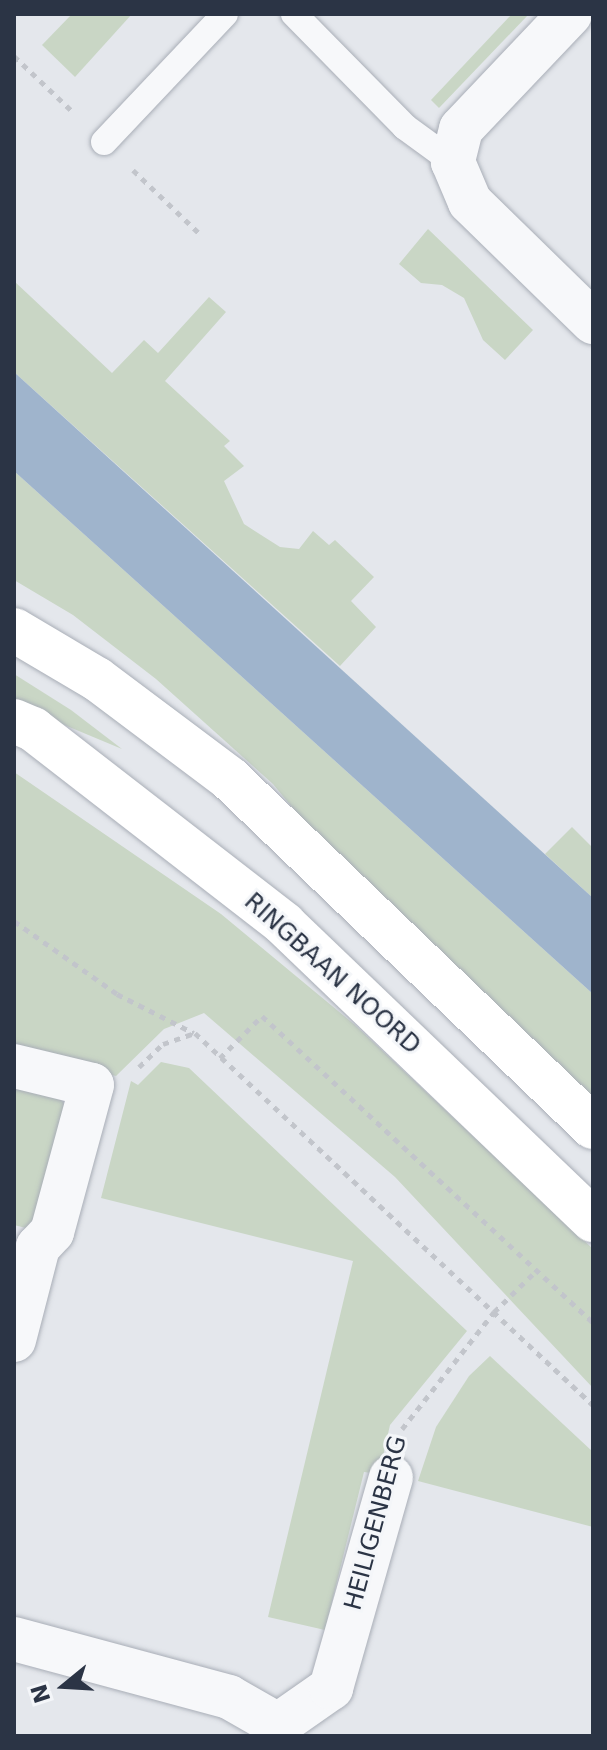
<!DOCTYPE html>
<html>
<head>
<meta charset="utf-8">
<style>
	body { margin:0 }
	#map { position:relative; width:607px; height:1750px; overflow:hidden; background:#e4e7ec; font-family:"DejaVu Sans",sans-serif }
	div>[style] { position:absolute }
	.green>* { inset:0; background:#c9d6c5 }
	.water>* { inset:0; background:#9fb4cc }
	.path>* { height:5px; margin-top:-2.5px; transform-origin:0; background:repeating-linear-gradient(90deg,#c2c5cb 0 6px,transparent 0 12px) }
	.roads { filter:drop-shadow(0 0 2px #a9aeb7) drop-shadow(0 0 2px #a9aeb7) }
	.service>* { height:26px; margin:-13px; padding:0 13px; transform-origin:13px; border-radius:13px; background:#f7f8fa }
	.minor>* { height:44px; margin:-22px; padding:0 22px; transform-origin:22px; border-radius:22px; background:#f7f8fa }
	.primary>* { height:44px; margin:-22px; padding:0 22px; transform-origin:22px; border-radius:22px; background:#fff }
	span { translate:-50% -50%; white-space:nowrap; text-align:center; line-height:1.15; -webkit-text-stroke:6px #f4f6f9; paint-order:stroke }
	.street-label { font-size:24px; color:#2b3445 }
	.frame { position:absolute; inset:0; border:16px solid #2b3445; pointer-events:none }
	.north { position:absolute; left:24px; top:1646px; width:80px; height:80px; -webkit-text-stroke:6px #f4f6f9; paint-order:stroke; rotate:252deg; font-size:22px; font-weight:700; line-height:32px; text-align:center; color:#2b3445 }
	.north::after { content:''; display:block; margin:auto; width:28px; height:36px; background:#2b3445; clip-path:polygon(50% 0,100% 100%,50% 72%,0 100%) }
</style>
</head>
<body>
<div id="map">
	<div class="green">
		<i style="clip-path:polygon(72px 14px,132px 14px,75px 77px,42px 45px)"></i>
		<i style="clip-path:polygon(512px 14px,529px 14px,439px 108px,431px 100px)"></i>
		<i style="clip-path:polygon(428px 229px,533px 330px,505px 360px,483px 340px,464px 298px,442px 285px,421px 283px,399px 264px)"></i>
		<i style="clip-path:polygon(14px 281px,112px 373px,144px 340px,158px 353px,209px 297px,226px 312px,165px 381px,230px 441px,224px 446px,244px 466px,224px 481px,244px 524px,280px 547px,299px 549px,313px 531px,329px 545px,335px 540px,374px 577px,351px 601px,376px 627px,340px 666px,14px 372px)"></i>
		<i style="clip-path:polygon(14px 471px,593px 994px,593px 1097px,345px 872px,273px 784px,156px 679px,73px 615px,14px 580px)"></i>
		<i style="clip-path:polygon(14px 674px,71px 710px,122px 749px,14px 704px)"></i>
		<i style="clip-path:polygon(14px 772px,221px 914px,355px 1025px,593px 1249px,593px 1388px,395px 1177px,204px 1013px,164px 1029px,116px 1076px,14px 1051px)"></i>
		<i style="clip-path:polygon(572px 827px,593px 848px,593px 898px,545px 854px)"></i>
		<i style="clip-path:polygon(161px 1062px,189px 1068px,467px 1331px,390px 1425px,379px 1474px,364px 1472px,325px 1630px,268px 1617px,353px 1261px,101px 1198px,131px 1081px,138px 1085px)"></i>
		<i style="clip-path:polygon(14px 1078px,54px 1089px,69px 1111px,38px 1231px,14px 1225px)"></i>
		<i style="clip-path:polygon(490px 1356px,593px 1452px,593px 1527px,418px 1481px,436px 1427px,469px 1376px)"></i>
	</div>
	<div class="water">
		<i style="clip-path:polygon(14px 372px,593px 898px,593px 994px,14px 471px)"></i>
	</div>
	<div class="path">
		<i style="left:14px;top:56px;width:83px;rotate:43.5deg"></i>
		<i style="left:133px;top:170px;width:91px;rotate:43.7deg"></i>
		<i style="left:14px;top:921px;width:126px;rotate:35.3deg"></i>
		<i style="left:117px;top:994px;width:86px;rotate:26.9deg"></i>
		<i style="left:220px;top:1058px;width:59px;rotate:-45deg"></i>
		<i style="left:262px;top:1016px;width:451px;rotate:42.8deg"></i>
		<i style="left:139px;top:1067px;width:33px;rotate:-44deg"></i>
		<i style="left:163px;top:1044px;width:34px;rotate:-19deg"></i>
		<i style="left:195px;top:1033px;width:545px;rotate:43.07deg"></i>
		<i style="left:402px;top:1429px;width:149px;rotate:-51.8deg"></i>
		<i style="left:494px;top:1312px;width:57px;rotate:-44.3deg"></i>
	</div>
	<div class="roads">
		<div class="service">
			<i style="left:294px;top:14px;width:158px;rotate:45.5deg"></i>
			<i style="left:405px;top:127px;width:59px;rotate:36.1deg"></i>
			<i style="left:104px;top:142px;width:176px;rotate:-46.6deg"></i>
		</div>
		<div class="minor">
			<i style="left:570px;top:14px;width:158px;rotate:133.5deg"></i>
			<i style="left:461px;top:129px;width:34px;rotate:104deg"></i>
			<i style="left:453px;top:162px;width:43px;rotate:67deg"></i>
			<i style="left:470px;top:202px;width:172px;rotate:44.3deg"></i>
			<i style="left:14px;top:1066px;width:80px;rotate:13.7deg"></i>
			<i style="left:92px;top:1085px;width:152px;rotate:105.2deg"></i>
			<i style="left:52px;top:1232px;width:21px;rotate:133deg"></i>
			<i style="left:38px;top:1247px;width:96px;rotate:104.5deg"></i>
			<i style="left:14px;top:1639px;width:223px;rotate:15.1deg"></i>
			<i style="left:229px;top:1697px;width:56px;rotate:29.7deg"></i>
			<i style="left:278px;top:1725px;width:65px;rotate:-34.9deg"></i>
			<i style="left:331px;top:1688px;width:219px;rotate:-74.1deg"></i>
		</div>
		<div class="primary">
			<i style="left:14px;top:630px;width:96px;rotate:30.6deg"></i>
			<i style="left:97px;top:679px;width:166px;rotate:36.9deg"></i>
			<i style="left:230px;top:779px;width:503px;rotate:43.79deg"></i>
			<i style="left:14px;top:721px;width:21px;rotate:23deg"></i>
			<i style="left:33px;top:729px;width:318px;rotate:37.8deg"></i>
			<i style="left:284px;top:924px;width:428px;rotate:43.8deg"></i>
		</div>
	</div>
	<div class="street-label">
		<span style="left:332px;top:974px;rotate:42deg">RINGBAAN NOORD</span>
		<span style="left:376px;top:1523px;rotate:-75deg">HEILIGENBERG</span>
	</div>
	<div class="frame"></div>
	<div class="north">N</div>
</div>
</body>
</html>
